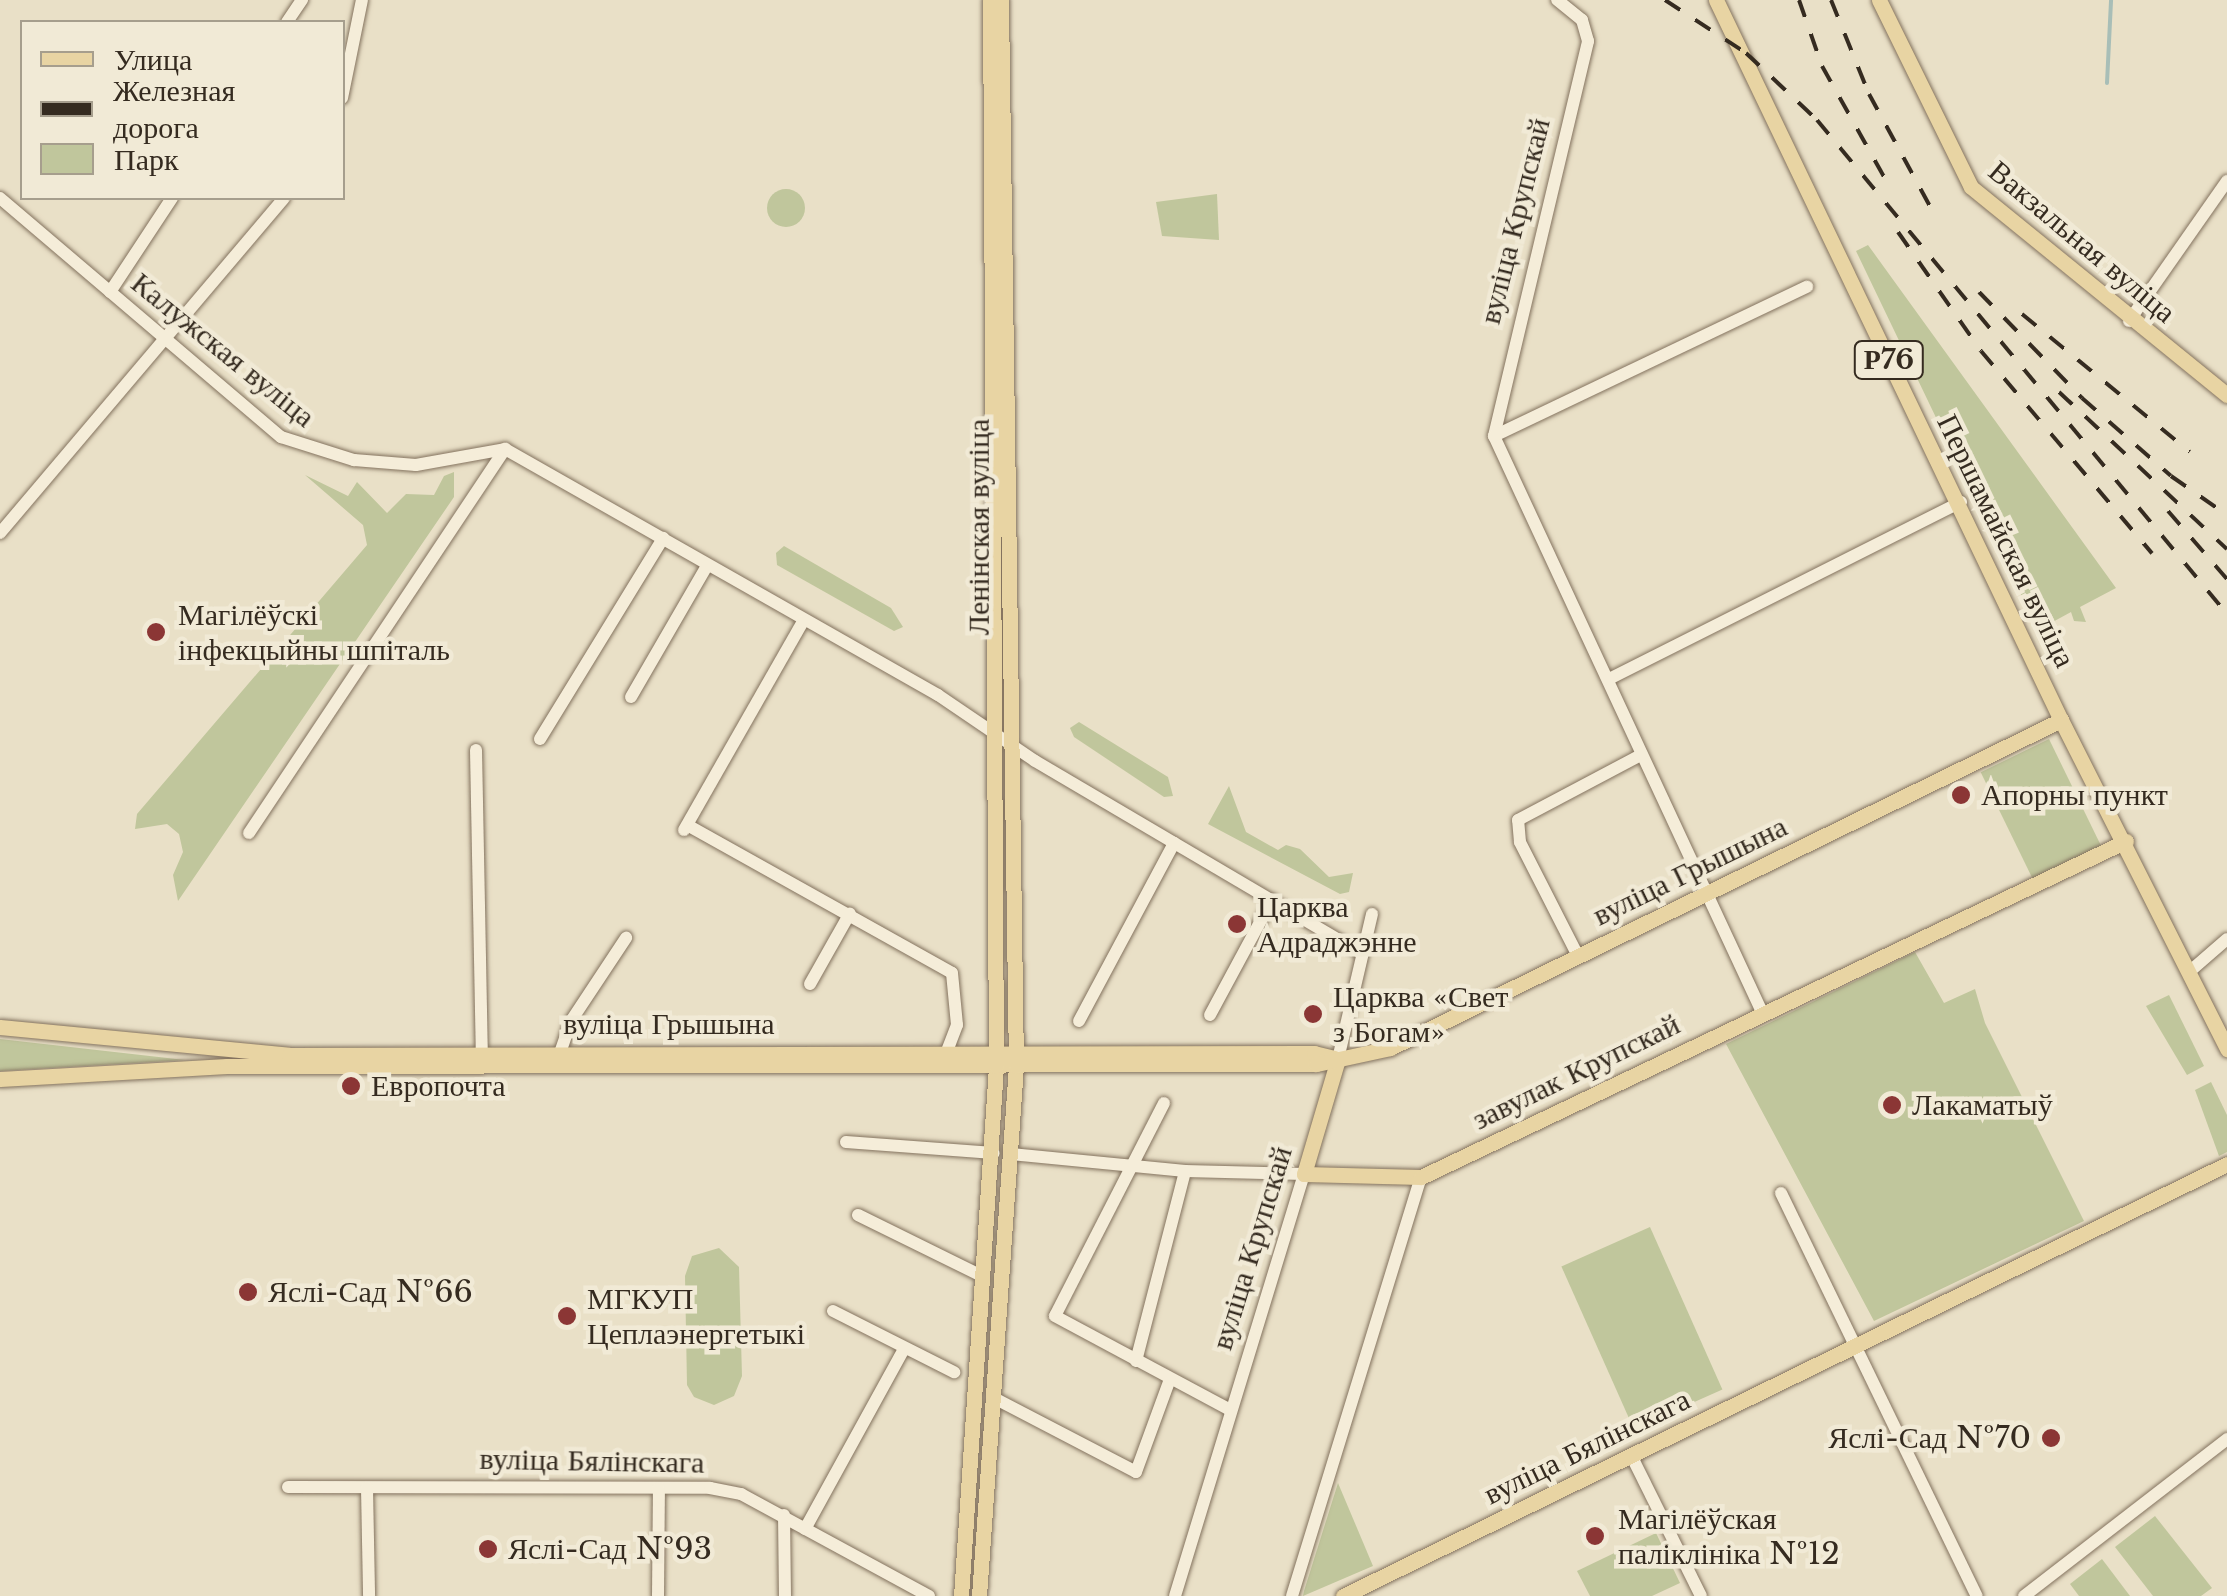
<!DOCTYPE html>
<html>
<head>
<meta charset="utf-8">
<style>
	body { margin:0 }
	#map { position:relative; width:2227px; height:1596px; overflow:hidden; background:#e9e0c7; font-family:"Libre Baskerville",serif }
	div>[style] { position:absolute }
	.green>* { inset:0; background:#c0c69c; transform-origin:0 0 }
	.round { border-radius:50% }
	.stream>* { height:4px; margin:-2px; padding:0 2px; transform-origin:2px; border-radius:2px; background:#a8beb7 }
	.roads { filter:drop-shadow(0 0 2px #83725e) drop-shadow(0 0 2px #83725e) }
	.minor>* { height:12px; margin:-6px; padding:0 6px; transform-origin:6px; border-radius:6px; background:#f5edd9 }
	.major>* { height:15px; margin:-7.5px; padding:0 7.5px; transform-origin:7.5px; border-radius:7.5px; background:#e8d4a3 }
	.rail>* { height:4px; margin-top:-2px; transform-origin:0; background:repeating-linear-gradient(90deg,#352b20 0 18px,transparent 0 36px) }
	.dots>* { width:28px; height:28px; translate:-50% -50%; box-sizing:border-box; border:5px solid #f1ead6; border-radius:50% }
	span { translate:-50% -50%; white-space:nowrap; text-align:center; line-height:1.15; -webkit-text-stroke:9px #f1ead6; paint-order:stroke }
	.shield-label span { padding:2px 8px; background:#f1ead6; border:2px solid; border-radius:8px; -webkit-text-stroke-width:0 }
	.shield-label { font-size:28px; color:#352b20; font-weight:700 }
	.street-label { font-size:30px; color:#352b20 }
	.poi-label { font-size:30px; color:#352b20 }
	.left { translate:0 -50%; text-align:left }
	.right { translate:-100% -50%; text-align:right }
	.legend { position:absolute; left:20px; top:20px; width:325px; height:180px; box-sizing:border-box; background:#f1ead6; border:2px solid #a69e8d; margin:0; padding:12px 18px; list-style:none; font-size:30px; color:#352b20 }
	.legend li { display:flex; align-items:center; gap:20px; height:50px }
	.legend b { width:50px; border:2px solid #a69e8d }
</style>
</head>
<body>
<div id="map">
	<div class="green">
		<i class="round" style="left:767px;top:189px;width:38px;height:38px"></i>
		<i style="clip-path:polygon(1217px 194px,1219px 240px,1162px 236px,1156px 202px)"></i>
		<i style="clip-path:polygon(1868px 245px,2116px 588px,2080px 607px,2086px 622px,2074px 621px,2071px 612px,2038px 630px,1856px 251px)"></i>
		<i style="clip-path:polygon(454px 472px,454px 497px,178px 901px,173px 875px,183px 852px,179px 834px,167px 824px,135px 829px,137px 814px,367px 545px,363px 525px,305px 475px,348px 496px,357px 482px,387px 513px,406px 494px,434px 495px,444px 476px)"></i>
		<i style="clip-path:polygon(784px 546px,891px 608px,903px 627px,894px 631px,777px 565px,776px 553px)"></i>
		<i style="clip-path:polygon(1079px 722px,1168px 777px,1173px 796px,1164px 797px,1074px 737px,1070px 728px)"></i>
		<i style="left:2049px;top:739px;width:119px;height:76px;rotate:64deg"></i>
		<i style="clip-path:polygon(1229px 786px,1246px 832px,1278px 850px,1286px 845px,1300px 849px,1329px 877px,1353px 873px,1349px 892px,1340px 894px,1208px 824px)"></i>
		<i style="clip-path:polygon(1915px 952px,1944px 1003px,1975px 989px,1985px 1023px,2084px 1221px,1874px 1321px,1726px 1044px)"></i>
		<i style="clip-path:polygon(2169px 995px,2204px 1066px,2187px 1075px,2146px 1006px)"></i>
		<i style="clip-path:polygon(0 1039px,185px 1060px,0 1071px)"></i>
		<i style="clip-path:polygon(2211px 1082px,2227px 1115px,2227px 1152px,2219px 1156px,2195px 1090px)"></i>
		<i style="left:1650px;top:1227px;width:178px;height:97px;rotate:66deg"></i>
		<i style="clip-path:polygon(719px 1248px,739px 1267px,742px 1376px,734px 1396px,714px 1405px,694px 1397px,687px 1385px,685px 1276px,692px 1256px)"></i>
		<i style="clip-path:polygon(1338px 1483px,1373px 1566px,1303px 1596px,1304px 1591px)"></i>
		<i style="clip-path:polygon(2155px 1516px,2212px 1588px,2201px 1596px,2153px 1596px,2115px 1547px)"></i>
		<i style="clip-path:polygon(1656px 1533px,1680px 1583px,1652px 1596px,1590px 1596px,1577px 1571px)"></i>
		<i style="clip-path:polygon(2102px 1559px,2130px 1596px,2079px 1596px,2070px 1584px)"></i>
	</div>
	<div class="stream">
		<i style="left:2107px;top:83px;width:83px;rotate:-87.2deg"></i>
	</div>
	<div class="roads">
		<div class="minor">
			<i style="left:287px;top:22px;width:27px;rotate:-56deg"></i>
			<i style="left:342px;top:98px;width:100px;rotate:-78.5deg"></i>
			<i style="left:0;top:198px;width:369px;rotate:40.4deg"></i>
			<i style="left:281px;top:437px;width:77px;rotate:17.5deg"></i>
			<i style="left:354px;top:460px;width:62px;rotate:4.6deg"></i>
			<i style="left:416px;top:465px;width:90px;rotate:-10.2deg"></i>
			<i style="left:110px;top:292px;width:113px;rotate:-56.6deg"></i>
			<i style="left:2129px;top:321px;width:171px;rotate:-55deg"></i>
			<i style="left:1494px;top:436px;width:635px;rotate:65.05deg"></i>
			<i style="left:1494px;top:436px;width:406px;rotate:-76.6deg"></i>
			<i style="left:1588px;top:41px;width:22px;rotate:-106deg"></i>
			<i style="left:1582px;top:20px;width:32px;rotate:-141deg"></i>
			<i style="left:1494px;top:436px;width:347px;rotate:-25.5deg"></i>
			<i style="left:505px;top:449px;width:498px;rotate:29.6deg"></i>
			<i style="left:938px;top:695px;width:117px;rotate:34.2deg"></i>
			<i style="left:1035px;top:761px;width:378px;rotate:30.5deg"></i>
			<i style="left:0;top:533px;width:439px;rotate:-49.7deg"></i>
			<i style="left:1609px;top:679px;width:394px;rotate:-26.7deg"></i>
			<i style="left:631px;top:697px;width:151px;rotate:-59.9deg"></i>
			<i style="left:540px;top:739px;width:236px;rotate:-58.5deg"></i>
			<i style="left:476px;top:750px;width:312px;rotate:88.9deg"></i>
			<i style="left:689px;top:826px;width:301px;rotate:29.2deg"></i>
			<i style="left:952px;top:973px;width:52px;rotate:84.5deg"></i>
			<i style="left:957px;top:1025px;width:30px;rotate:111deg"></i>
			<i style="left:684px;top:830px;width:241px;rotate:-60.3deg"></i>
			<i style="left:249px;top:833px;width:462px;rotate:-56.3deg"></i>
			<i style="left:1578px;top:956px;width:128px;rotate:-117deg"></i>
			<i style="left:1520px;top:842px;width:22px;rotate:-95deg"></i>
			<i style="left:1518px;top:820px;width:139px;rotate:-27.9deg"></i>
			<i style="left:2189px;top:972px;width:50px;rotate:-41deg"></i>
			<i style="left:810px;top:984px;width:81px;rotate:-60.6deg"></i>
			<i style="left:1210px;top:1015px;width:131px;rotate:-61.7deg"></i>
			<i style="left:1079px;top:1021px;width:202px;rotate:-61.9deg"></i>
			<i style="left:561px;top:1050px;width:31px;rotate:-71deg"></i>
			<i style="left:571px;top:1021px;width:100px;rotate:-56.5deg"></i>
			<i style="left:1338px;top:1059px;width:149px;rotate:-76.8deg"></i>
			<i style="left:1164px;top:1103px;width:239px;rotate:117.1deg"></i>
			<i style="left:1055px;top:1316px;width:199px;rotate:28.2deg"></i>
			<i style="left:846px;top:1142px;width:148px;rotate:4.3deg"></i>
			<i style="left:1011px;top:1154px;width:175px;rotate:5.6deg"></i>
			<i style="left:1185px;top:1171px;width:119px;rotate:1.4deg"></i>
			<i style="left:1304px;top:1174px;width:441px;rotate:107deg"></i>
			<i style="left:1781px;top:1193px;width:448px;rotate:64.1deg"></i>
			<i style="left:858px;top:1215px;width:140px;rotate:26.2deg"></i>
			<i style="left:833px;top:1311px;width:136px;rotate:26.8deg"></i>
			<i style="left:1136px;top:1361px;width:196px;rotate:-75.5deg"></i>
			<i style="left:994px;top:1398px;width:160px;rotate:27.5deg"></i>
			<i style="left:1136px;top:1472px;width:99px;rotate:-69.9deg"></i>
			<i style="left:1632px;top:1457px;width:155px;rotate:63.6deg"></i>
			<i style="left:288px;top:1487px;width:422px;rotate:0.1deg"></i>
			<i style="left:710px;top:1488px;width:32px;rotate:11deg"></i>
			<i style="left:741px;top:1494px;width:214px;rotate:28.5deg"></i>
			<i style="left:367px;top:1488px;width:108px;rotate:88.9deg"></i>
			<i style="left:784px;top:1515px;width:81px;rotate:89.3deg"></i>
			<i style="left:805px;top:1529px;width:203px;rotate:-61.2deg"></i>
			<i style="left:658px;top:1596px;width:108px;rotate:-89.5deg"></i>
			<i style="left:1292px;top:1596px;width:438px;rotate:-72.9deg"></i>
			<i style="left:2024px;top:1596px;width:257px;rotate:-37.7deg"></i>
		</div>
		<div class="major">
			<i style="left:1716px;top:0;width:798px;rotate:64.4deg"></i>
			<i style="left:2061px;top:720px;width:369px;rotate:63.2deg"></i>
			<i style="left:1879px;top:0;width:208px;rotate:63.8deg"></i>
			<i style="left:1971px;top:187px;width:330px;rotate:39.1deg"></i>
			<i style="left:0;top:1027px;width:290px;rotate:5.5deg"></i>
			<i style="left:289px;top:1055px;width:1025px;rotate:-0.11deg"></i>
			<i style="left:1314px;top:1053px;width:21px;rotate:14deg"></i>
			<i style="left:1338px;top:1059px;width:120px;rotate:106.5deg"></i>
			<i style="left:1304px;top:1174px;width:117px;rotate:1.5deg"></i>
			<i style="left:1421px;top:1177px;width:781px;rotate:-25.48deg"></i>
			<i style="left:0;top:1079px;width:227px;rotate:-3.3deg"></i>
			<i style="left:227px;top:1066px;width:1089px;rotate:-0.11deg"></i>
			<i style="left:1316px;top:1064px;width:76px;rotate:-12.2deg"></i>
			<i style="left:1390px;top:1048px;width:747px;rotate:-26.05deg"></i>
			<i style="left:961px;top:1596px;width:531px;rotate:-86.22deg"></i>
			<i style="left:996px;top:1066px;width:1066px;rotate:-90.32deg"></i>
			<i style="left:979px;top:1596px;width:531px;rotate:-86.01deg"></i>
			<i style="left:1016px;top:1066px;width:1066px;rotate:-90.81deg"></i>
			<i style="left:1343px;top:1596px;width:984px;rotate:-26.04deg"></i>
		</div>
	</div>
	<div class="rail">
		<i style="left:1665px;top:0;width:97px;rotate:33.2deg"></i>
		<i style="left:1746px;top:53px;width:98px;rotate:43.3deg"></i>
		<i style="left:1817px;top:120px;width:642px;rotate:50.31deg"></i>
		<i style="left:1799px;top:0;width:70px;rotate:70.8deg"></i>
		<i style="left:1822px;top:66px;width:135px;rotate:60.8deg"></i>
		<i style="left:1831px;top:0;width:101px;rotate:68deg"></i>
		<i style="left:1869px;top:94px;width:134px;rotate:61.5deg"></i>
		<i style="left:1898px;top:232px;width:145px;rotate:55.1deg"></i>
		<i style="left:1981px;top:351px;width:265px;rotate:49.8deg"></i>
		<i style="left:1979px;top:292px;width:148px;rotate:45.8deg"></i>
		<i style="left:2082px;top:398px;width:118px;rotate:41.2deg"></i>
		<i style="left:2171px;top:476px;width:68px;rotate:34.9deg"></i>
		<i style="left:2022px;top:314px;width:217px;rotate:39.4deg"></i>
		<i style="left:2059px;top:392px;width:230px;rotate:43.1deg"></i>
		<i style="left:2168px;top:511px;width:90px;rotate:49.1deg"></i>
	</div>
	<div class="dots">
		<i style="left:156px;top:632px;background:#8b3635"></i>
		<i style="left:1961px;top:795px;background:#8b3635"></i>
		<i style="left:1237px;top:924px;background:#8b3635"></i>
		<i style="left:1313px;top:1014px;background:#8b3635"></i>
		<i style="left:351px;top:1086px;background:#8b3635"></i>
		<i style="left:1892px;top:1105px;background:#8b3635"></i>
		<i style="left:248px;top:1292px;background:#8b3635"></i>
		<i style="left:567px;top:1316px;background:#8b3635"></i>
		<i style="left:2051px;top:1438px;background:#8b3635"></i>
		<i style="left:1595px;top:1536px;background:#8b3635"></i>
		<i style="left:488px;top:1549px;background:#8b3635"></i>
	</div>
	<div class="shield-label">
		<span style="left:1889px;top:360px">Р76</span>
	</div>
	<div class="street-label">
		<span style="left:1515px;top:221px;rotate:-76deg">вуліца Крупскай</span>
		<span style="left:2082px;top:242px;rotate:40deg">Вакзальная вуліца</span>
		<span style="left:223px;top:350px;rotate:39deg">Калужская вуліца</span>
		<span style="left:979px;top:527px;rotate:-90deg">Ленінская вуліца</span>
		<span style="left:2006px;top:541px;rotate:64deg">Першамайская вуліца</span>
		<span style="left:1690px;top:871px;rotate:-26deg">вуліца Грышына</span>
		<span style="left:669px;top:1024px">вуліца Грышына</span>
		<span style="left:1576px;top:1072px;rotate:-26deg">завулак Крупскай</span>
		<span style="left:1252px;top:1248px;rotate:-73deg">вуліца Крупскай</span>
		<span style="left:1587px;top:1447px;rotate:-26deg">вуліца Бялінскага</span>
		<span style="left:592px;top:1461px;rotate:1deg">вуліца Бялінскага</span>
	</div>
	<div class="poi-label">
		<span class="left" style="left:178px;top:632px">Магілёўскі<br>інфекцыйны шпіталь</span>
		<span class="left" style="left:1981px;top:795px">Апорны пункт</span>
		<span class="left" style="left:1257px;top:924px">Царква<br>Адраджэнне</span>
		<span class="left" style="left:1333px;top:1014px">Царква «Свет<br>з Богам»</span>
		<span class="left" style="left:371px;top:1086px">Европочта</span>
		<span class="left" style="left:1912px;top:1105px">Лакаматыў</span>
		<span class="left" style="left:268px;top:1292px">Яслі-Сад №66</span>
		<span class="left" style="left:587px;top:1316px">МГКУП<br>Цеплаэнергетыкі</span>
		<span class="right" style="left:2031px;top:1438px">Яслі-Сад №70</span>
		<span class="left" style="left:1618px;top:1536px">Магілёўская<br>паліклініка №12</span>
		<span class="left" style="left:508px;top:1549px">Яслі-Сад №93</span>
	</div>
	<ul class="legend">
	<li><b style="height:12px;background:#e8d4a3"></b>Улица</li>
	<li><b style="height:12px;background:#352b20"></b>Железная дорога</li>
	<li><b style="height:28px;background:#c0c69c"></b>Парк</li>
	</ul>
</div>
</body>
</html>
